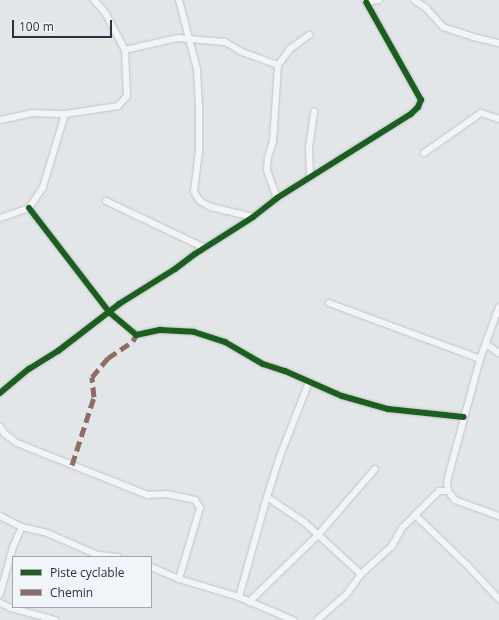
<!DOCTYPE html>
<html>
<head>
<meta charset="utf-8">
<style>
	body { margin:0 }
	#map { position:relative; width:499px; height:620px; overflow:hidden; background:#e3e6e9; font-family:"Open Sans",sans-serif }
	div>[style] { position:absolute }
	.roads { filter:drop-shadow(0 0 1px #c1c4c7) drop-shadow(0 0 1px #c1c4c7) }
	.minor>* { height:6px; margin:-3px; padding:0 3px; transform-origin:3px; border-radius:3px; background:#f3f4f6 }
	.quiet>* { height:5px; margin-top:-2.5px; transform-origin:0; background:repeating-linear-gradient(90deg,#8d6e63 0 10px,transparent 0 15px) }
	.cycleway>* { height:6px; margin:-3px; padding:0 3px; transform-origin:3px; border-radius:3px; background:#1b5e20 }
	span { translate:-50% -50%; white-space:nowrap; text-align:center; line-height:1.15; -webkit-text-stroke:3px #f1f4f8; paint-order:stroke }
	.legend { position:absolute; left:12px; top:556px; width:140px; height:52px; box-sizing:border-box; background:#f1f4f8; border:1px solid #a1a6b0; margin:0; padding:5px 7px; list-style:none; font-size:12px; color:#293244 }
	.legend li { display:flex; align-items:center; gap:8px; height:20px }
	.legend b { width:20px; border:1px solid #a1a6b0 }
	.scale { position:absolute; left:12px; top:20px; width:100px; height:18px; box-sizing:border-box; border:2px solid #293244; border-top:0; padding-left:5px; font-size:12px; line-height:14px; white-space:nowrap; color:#293244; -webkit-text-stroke:3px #f1f4f8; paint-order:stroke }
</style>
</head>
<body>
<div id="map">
	<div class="roads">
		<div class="minor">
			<i style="left:94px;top:0;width:18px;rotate:49deg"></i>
			<i style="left:106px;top:14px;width:41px;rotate:62.2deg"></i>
			<i style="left:179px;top:0;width:71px;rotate:75.4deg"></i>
			<i style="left:197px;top:69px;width:36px;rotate:87deg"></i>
			<i style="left:199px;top:105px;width:46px;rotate:90deg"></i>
			<i style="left:199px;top:151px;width:41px;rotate:97deg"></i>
			<i style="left:194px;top:192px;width:11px;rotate:56deg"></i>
			<i style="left:200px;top:201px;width:13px;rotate:29deg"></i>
			<i style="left:211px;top:207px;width:43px;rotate:13.4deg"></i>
			<i style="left:365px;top:0;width:2px;rotate:63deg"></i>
			<i style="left:366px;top:2px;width:13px;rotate:-9deg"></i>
			<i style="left:414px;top:0;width:14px;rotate:34deg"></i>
			<i style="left:426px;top:8px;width:25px;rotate:48deg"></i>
			<i style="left:443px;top:27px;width:32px;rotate:18deg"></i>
			<i style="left:473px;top:37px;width:27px;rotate:13deg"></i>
			<i style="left:0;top:120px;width:33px;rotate:-12deg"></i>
			<i style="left:32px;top:113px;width:33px;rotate:2deg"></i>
			<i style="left:65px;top:114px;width:54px;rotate:-8.6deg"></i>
			<i style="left:118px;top:106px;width:13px;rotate:-48deg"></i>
			<i style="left:127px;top:96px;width:46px;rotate:-92.5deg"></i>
			<i style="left:125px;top:50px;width:53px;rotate:-13deg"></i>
			<i style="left:177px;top:38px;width:48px;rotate:4.8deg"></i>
			<i style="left:225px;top:42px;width:20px;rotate:30deg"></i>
			<i style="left:242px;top:52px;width:38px;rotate:20deg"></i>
			<i style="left:278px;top:65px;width:20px;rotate:-53deg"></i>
			<i style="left:290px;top:49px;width:24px;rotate:-36deg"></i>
			<i style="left:424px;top:153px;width:70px;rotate:-35.1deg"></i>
			<i style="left:481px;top:113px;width:19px;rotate:18deg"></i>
			<i style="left:310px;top:177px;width:29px;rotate:-92deg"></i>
			<i style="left:309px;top:148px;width:37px;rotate:-82deg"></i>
			<i style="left:277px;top:198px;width:30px;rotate:-110deg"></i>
			<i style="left:267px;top:170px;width:13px;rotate:-86deg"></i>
			<i style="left:268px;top:157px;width:16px;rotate:-72deg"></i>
			<i style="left:273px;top:142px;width:77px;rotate:-86.3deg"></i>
			<i style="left:106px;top:201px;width:110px;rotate:25.4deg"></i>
			<i style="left:29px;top:208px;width:131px;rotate:52.4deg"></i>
			<i style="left:109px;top:312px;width:35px;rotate:40deg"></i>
			<i style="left:136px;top:335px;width:25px;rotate:-12deg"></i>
			<i style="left:160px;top:330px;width:34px;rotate:3deg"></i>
			<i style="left:194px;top:332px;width:33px;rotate:18deg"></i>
			<i style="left:225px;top:342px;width:44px;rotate:30.1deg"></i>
			<i style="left:263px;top:364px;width:23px;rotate:18deg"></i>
			<i style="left:285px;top:371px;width:62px;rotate:23.7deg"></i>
			<i style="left:342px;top:396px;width:48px;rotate:15.8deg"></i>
			<i style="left:388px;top:409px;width:76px;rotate:6deg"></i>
			<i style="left:0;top:218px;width:31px;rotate:-19deg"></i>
			<i style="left:29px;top:208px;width:25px;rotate:-56deg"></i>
			<i style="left:43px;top:187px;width:76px;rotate:-73.2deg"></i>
			<i style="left:329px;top:303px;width:161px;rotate:20.3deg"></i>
			<i style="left:499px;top:307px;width:55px;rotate:110.1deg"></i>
			<i style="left:480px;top:359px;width:126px;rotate:105.1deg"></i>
			<i style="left:447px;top:481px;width:10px;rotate:84deg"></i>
			<i style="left:448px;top:491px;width:11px;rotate:52deg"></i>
			<i style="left:455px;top:500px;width:47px;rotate:20deg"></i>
			<i style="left:486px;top:344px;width:16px;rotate:35deg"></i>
			<i style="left:0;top:393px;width:38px;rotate:-40deg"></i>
			<i style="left:29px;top:369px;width:34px;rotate:-32deg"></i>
			<i style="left:58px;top:351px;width:77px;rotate:-37.6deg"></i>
			<i style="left:119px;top:304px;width:66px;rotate:-32deg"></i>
			<i style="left:175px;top:269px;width:25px;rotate:-37deg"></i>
			<i style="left:195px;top:254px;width:69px;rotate:-32.5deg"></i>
			<i style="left:253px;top:217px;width:31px;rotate:-38deg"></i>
			<i style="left:277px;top:198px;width:158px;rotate:-32.1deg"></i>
			<i style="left:411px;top:114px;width:10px;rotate:-45deg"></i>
			<i style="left:418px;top:107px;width:8px;rotate:-67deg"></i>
			<i style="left:421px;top:100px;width:112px;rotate:-119.3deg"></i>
			<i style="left:0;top:427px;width:9px;rotate:54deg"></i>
			<i style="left:5px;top:434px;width:15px;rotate:37deg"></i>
			<i style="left:17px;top:443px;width:141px;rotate:21.7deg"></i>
			<i style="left:148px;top:495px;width:19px;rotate:-3deg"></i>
			<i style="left:167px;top:494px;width:29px;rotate:12deg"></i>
			<i style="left:195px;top:500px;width:9px;rotate:58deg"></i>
			<i style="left:200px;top:508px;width:74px;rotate:106.5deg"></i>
			<i style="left:448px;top:491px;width:9px;rotate:180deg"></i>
			<i style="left:439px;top:491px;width:34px;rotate:135deg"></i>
			<i style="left:415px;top:515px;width:72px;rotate:43.9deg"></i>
			<i style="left:467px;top:565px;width:47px;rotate:46.7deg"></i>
			<i style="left:267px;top:497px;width:45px;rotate:34deg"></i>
			<i style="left:304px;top:522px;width:77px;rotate:42.4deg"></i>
			<i style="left:0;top:516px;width:25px;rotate:27deg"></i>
			<i style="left:22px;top:527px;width:26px;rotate:13deg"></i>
			<i style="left:47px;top:533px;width:56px;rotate:23.3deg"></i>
			<i style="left:98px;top:555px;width:20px;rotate:6deg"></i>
			<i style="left:151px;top:567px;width:30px;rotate:23deg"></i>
			<i style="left:179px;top:579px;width:63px;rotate:16.7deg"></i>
			<i style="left:239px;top:597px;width:59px;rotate:23.1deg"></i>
			<i style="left:0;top:594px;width:49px;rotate:-74.5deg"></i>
			<i style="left:13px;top:547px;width:22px;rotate:-66deg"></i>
			<i style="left:239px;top:597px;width:104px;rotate:-74.4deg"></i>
			<i style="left:267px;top:497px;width:43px;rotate:-72.4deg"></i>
			<i style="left:280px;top:456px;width:79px;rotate:-68.6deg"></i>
			<i style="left:249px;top:602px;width:96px;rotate:-44.2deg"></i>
			<i style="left:318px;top:535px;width:87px;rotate:-49.2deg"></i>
			<i style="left:0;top:603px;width:12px;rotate:24deg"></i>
			<i style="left:11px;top:608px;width:46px;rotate:15.3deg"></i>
			<i style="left:317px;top:620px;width:38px;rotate:-41deg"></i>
			<i style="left:346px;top:595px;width:26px;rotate:-54deg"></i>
			<i style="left:361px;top:574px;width:42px;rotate:-42.1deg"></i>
			<i style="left:392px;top:546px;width:21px;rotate:-61deg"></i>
			<i style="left:402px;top:528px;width:18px;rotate:-45deg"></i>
		</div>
	</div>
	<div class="quiet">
		<i style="left:72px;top:465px;width:71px;rotate:-72.1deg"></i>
		<i style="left:94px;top:397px;width:20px;rotate:-96deg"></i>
		<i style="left:92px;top:377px;width:25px;rotate:-50deg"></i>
		<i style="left:108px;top:358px;width:30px;rotate:-34deg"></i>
		<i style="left:133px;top:341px;width:7px;rotate:-63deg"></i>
	</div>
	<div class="cycleway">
		<i style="left:29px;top:208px;width:131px;rotate:52.4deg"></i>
		<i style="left:109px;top:312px;width:35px;rotate:40deg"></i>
		<i style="left:136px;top:335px;width:25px;rotate:-12deg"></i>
		<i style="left:160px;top:330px;width:34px;rotate:3deg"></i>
		<i style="left:194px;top:332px;width:33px;rotate:18deg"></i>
		<i style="left:225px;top:342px;width:44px;rotate:30.1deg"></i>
		<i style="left:263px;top:364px;width:23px;rotate:18deg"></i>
		<i style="left:285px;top:371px;width:62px;rotate:23.7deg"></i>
		<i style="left:342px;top:396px;width:48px;rotate:15.8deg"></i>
		<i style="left:388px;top:409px;width:76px;rotate:6deg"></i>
		<i style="left:0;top:393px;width:38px;rotate:-40deg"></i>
		<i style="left:29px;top:369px;width:34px;rotate:-32deg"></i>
		<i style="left:58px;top:351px;width:77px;rotate:-37.6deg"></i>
		<i style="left:119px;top:304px;width:66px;rotate:-32deg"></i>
		<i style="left:175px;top:269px;width:25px;rotate:-37deg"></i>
		<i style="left:195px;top:254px;width:69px;rotate:-32.5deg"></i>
		<i style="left:253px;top:217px;width:31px;rotate:-38deg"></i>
		<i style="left:277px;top:198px;width:158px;rotate:-32.1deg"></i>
		<i style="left:411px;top:114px;width:10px;rotate:-45deg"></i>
		<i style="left:418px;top:107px;width:8px;rotate:-67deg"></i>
		<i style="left:421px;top:100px;width:112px;rotate:-119.3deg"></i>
	</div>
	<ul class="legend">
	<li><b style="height:5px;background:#1b5e20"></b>Piste cyclable</li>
	<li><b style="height:5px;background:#8d6e63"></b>Chemin</li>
	</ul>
	<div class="scale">100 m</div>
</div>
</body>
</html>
